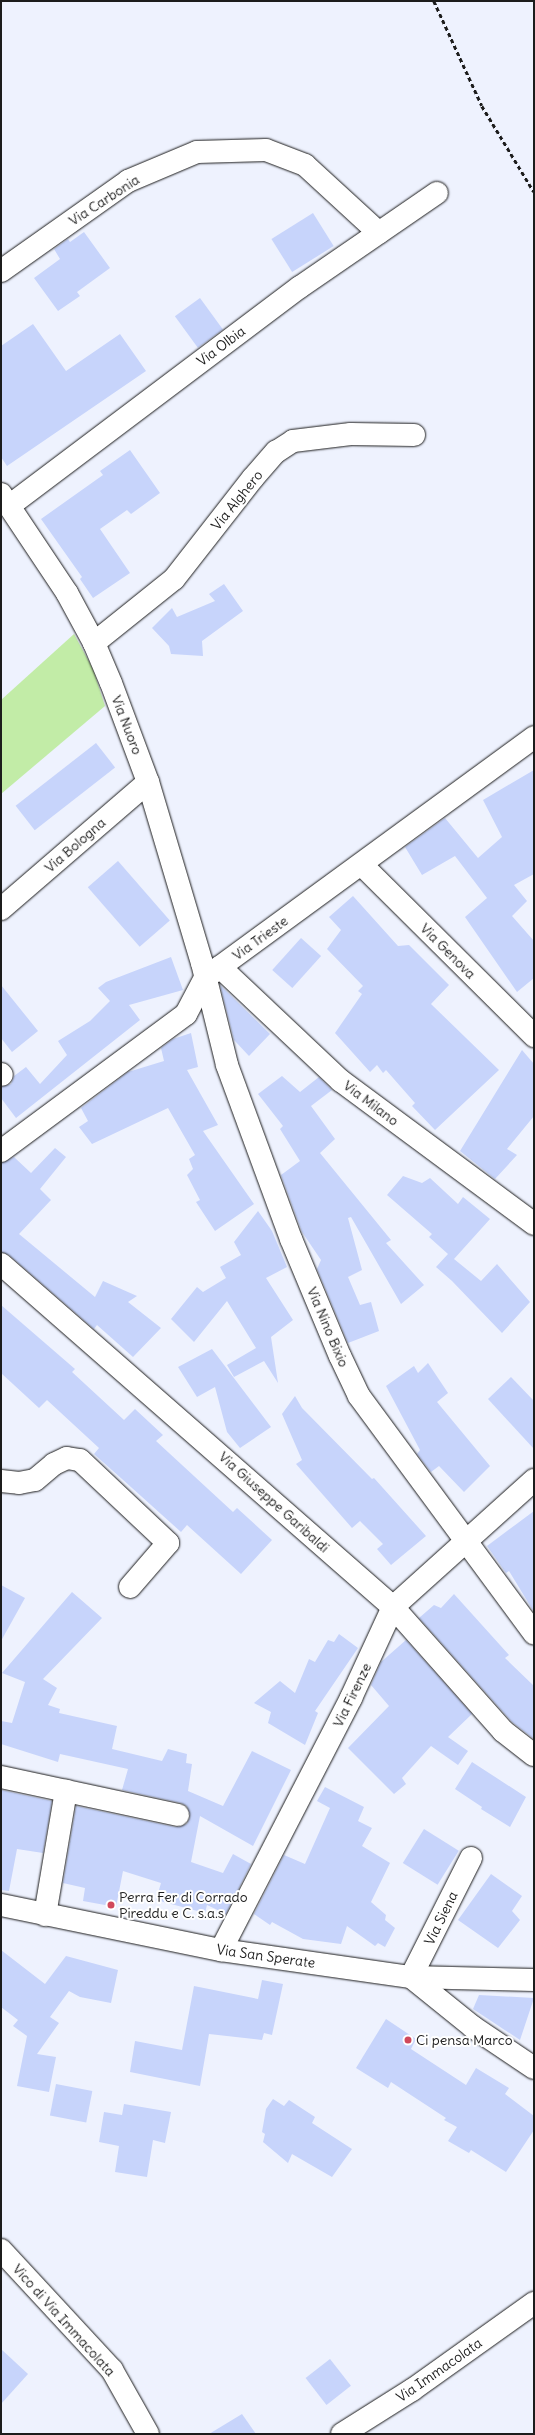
<!DOCTYPE html>
<html>
<head>
<meta charset="utf-8">
<style>
	body { margin:0 }
	#map { position:relative; width:535px; height:2435px; overflow:hidden; background:#eef2fe; font-family:Delius,sans-serif }
	div>[style] { position:absolute }
	.green>* { inset:0; background:#c2eca7 }
	.building>* { inset:0; background:#c7d4fb; transform-origin:0 0 }
	.path>* { height:2.5px; margin-top:-1.25px; transform-origin:0; background:repeating-linear-gradient(90deg,#1c1c1c 0 4px,transparent 0 7px) }
	.roads { filter:drop-shadow(0 0 1px #1c1c1c) drop-shadow(0 0 1px #1c1c1c) }
	.minor>* { height:22px; margin:-11px; padding:0 11px; transform-origin:11px; border-radius:11px; background:#fff }
	.dots>* { width:11px; height:11px; translate:-50% -50%; box-sizing:border-box; border:2px solid #fff; border-radius:50% }
	span { translate:-50% -50%; white-space:nowrap; text-align:center; line-height:1.15; -webkit-text-stroke:4px #fff; paint-order:stroke }
	.street-label { font-size:14px; color:#1c1c1c }
	.poi-label { font-size:14px; color:#1c1c1c }
	.left { translate:0 -50%; text-align:left }
	.frame { position:absolute; inset:0; border:2px solid #1c1c1c; pointer-events:none }
</style>
</head>
<body>
<div id="map">
	<div class="green">
		<i style="clip-path:polygon(74px 634px,93px 669px,105px 706px,1px 794px,1px 700px)"></i>
	</div>
	<div class="building">
		<i style="left:313px;top:213px;width:39px;height:49px;rotate:58deg"></i>
		<i style="clip-path:polygon(84px 232px,110px 268px,77px 292px,80px 296px,58px 311px,34px 278px,60px 259px,54px 249px,68px 239px,70px 242px)"></i>
		<i style="left:200px;top:298px;width:39px;height:31px;rotate:54deg"></i>
		<i style="clip-path:polygon(33px 324px,66px 371px,120px 334px,146px 371px,7px 466px,1px 457px,1px 346px)"></i>
		<i style="clip-path:polygon(130px 450px,160px 493px,131px 514px,127px 510px,100px 529px,130px 573px,93px 598px,80px 579px,82px 577px,41px 519px,103px 475px,100px 471px)"></i>
		<i style="clip-path:polygon(224px 584px,243px 611px,202px 641px,203px 656px,171px 654px,169px 646px,152px 628px,172px 608px,177px 617px,215px 601px,209px 594px)"></i>
		<i style="left:96px;top:743px;width:31px;height:102px;rotate:52deg"></i>
		<i style="clip-path:polygon(534px 770px,534px 874px,514px 885px,527px 901px,512px 916px,534px 941px,534px 978px,517px 992px,465px 917px,487px 898px,455px 856px,422px 875px,405px 847px,445px 818px,478px 858px,502px 837px,483px 800px)"></i>
		<i style="left:118px;top:861px;width:79px;height:40px;rotate:49deg"></i>
		<i style="clip-path:polygon(353px 896px,398px 946px,409px 945px,449px 985px,431px 1004px,499px 1070px,435px 1130px,412px 1106px,415px 1103px,386px 1070px,383px 1073px,377px 1065px,370px 1072px,335px 1033px,362px 994px,358px 991px,363px 986px,327px 949px,341px 930px,329px 917px)"></i>
		<i style="left:301px;top:938px;width:27px;height:43px;rotate:42deg"></i>
		<i style="clip-path:polygon(171px 957px,183px 990px,129px 1005px,140px 1020px,16px 1118px,1px 1098px,1px 1087px,11px 1084px,14px 1076px,26px 1067px,40px 1084px,67px 1055px,58px 1041px,90px 1021px,110px 1001px,98px 988px,106px 982px)"></i>
		<i style="clip-path:polygon(1px 985px,38px 1031px,12px 1052px,1px 1038px)"></i>
		<i style="clip-path:polygon(220px 985px,270px 1034px,249px 1056px,234px 1040px)"></i>
		<i style="clip-path:polygon(191px 1033px,198px 1067px,187px 1070px,218px 1125px,203px 1131px,254px 1204px,215px 1231px,196px 1202px,200px 1200px,187px 1175px,193px 1169px,189px 1159px,195px 1155px,168px 1108px,92px 1144px,79px 1127px,88px 1121px,81px 1108px,128px 1072px,164px 1061px,161px 1048px,173px 1039px)"></i>
		<i style="clip-path:polygon(522px 1050px,534px 1064px,534px 1116px,507px 1149px,517px 1155px,495px 1179px,460px 1151px)"></i>
		<i style="clip-path:polygon(282px 1076px,300px 1092px,319px 1077px,332px 1090px,311px 1106px,335px 1139px,320px 1153px,391px 1240px,386px 1243px,424px 1285px,401px 1304px,351px 1217px,348px 1218px,362px 1270px,348px 1277px,360px 1305px,371px 1302px,379px 1331px,348px 1343px,317px 1269px,321px 1260px,302px 1232px,281px 1175px,300px 1161px,280px 1129px,283px 1126px,258px 1094px)"></i>
		<i style="clip-path:polygon(55px 1148px,66px 1157px,40px 1189px,51px 1200px,19px 1234px,95px 1297px,103px 1281px,137px 1296px,128px 1302px,161px 1328px,133px 1357px,97px 1325px,94px 1329px,9px 1255px,1px 1252px,1px 1163px,14px 1157px,31px 1173px)"></i>
		<i style="clip-path:polygon(403px 1176px,422px 1183px,430px 1178px,458px 1204px,463px 1197px,490px 1219px,454px 1259px,481px 1281px,497px 1264px,530px 1302px,502px 1333px,452px 1281px,436px 1267px,448px 1254px,429px 1237px,432px 1234px,387px 1195px)"></i>
		<i style="clip-path:polygon(258px 1211px,272px 1231px,287px 1267px,266px 1278px,293px 1320px,271px 1337px,278px 1383px,264px 1361px,234px 1377px,227px 1365px,256px 1348px,227px 1301px,194px 1342px,171px 1319px,197px 1287px,203px 1292px,226px 1278px,220px 1267px,241px 1255px,234px 1242px)"></i>
		<i style="clip-path:polygon(1px 1305px,75px 1369px,72px 1372px,124px 1420px,135px 1409px,163px 1435px,156px 1441px,233px 1512px,237px 1508px,272px 1540px,241px 1574px,187px 1525px,181px 1532px,122px 1479px,94px 1454px,99px 1448px,47px 1400px,39px 1408px,1px 1373px)"></i>
		<i style="clip-path:polygon(212px 1349px,271px 1427px,240px 1448px,227px 1432px,215px 1387px,197px 1397px,178px 1367px)"></i>
		<i style="clip-path:polygon(428px 1363px,448px 1393px,437px 1402px,490px 1466px,464px 1492px,439px 1466px,431px 1472px,417px 1454px,420px 1450px,386px 1386px,414px 1366px,418px 1373px)"></i>
		<i style="clip-path:polygon(511px 1377px,534px 1401px,534px 1449px,488px 1399px)"></i>
		<i style="clip-path:polygon(295px 1396px,302px 1408px,372px 1479px,374px 1478px,426px 1536px,391px 1565px,377px 1549px,383px 1544px,360px 1521px,352px 1528px,296px 1464px,302px 1460px,282px 1414px)"></i>
		<i style="clip-path:polygon(534px 1511px,534px 1612px,509px 1571px,506px 1573px,487px 1546px)"></i>
		<i style="clip-path:polygon(1px 1585px,25px 1598px,1px 1641px)"></i>
		<i style="clip-path:polygon(72px 1592px,102px 1618px,43px 1679px,57px 1688px,48px 1705px,60px 1709px,59px 1713px,117px 1726px,112px 1749px,162px 1761px,168px 1749px,187px 1754px,186px 1763px,192px 1764px,188px 1791px,223px 1806px,252px 1751px,291px 1770px,253px 1846px,200px 1816px,191px 1862px,223px 1873px,233px 1854px,251px 1864px,226px 1914px,207px 1905px,205px 1913px,156px 1900px,161px 1883px,123px 1871px,116px 1907px,83px 1901px,85px 1888px,63px 1883px,76px 1806px,175px 1827px,187px 1824px,190px 1817px,187px 1806px,181px 1803px,122px 1790px,128px 1769px,60px 1754px,58px 1762px,1px 1744px,1px 1721px,12px 1723px,25px 1682px,2px 1673px)"></i>
		<i style="clip-path:polygon(454px 1594px,509px 1655px,505px 1658px,534px 1686px,534px 1739px,512px 1722px,419px 1618px,434px 1605px,441px 1608px)"></i>
		<i style="clip-path:polygon(339px 1634px,358px 1648px,315px 1711px,318px 1713px,305px 1745px,268px 1723px,271px 1712px,254px 1703px,280px 1681px,295px 1693px,309px 1659px,315px 1662px,328px 1640px,334px 1642px)"></i>
		<i style="clip-path:polygon(406px 1640px,472px 1714px,448px 1737px,468px 1751px,458px 1765px,431px 1746px,402px 1778px,406px 1784px,394px 1794px,348px 1748px,389px 1706px,371px 1685px,381px 1662px)"></i>
		<i style="clip-path:polygon(472px 1762px,526px 1797px,510px 1827px,481px 1809px,482px 1807px,455px 1789px)"></i>
		<i style="clip-path:polygon(325px 1787px,364px 1807px,358px 1821px,372px 1828px,362px 1846px,390px 1863px,371px 1902px,386px 1915px,385px 1920px,395px 1928px,385px 1947px,378px 1943px,375px 1946px,347px 1926px,341px 1944px,303px 1939px,272px 1922px,270px 1925px,254px 1914px,284px 1855px,305px 1864px,330px 1808px,317px 1801px)"></i>
		<i style="clip-path:polygon(1px 1790px,52px 1801px,43px 1853px,17px 1849px,9px 1891px,1px 1890px)"></i>
		<i style="left:424px;top:1829px;width:41px;height:40px;rotate:32deg"></i>
		<i style="clip-path:polygon(491px 1874px,522px 1896px,512px 1911px,520px 1920px,498px 1948px,458px 1920px)"></i>
		<i style="clip-path:polygon(1px 1950px,45px 1984px,66px 1956px,118px 1970px,111px 2003px,80px 1997px,69px 1991px,50px 2017px,59px 2023px,37px 2054px,56px 2057px,49px 2092px,17px 2086px,27px 2036px,13px 2026px,18px 2020px,1px 2007px)"></i>
		<i style="clip-path:polygon(262px 1980px,283px 1984px,272px 2035px,264px 2033px,262px 2040px,209px 2034px,200px 2086px,130px 2072px,135px 2041px,182px 2050px,194px 1986px,258px 1999px)"></i>
		<i style="clip-path:polygon(479px 1995px,534px 1998px,520px 2040px,473px 2009px)"></i>
		<i style="clip-path:polygon(386px 2019px,416px 2039px,411px 2049px,466px 2085px,476px 2068px,509px 2088px,505px 2094px,534px 2116px,534px 2130px,506px 2172px,471px 2150px,469px 2153px,448px 2141px,457px 2127px,444px 2120px,446px 2118px,391px 2082px,388px 2088px,356px 2068px)"></i>
		<i style="left:56px;top:2084px;width:37px;height:32px;rotate:11deg"></i>
		<i style="clip-path:polygon(273px 2099px,284px 2106px,289px 2100px,315px 2117px,312px 2123px,352px 2149px,332px 2177px,292px 2154px,288px 2163px,263px 2142px,265px 2134px,262px 2132px,266px 2109px)"></i>
		<i style="clip-path:polygon(124px 2104px,171px 2112px,165px 2143px,153px 2140px,147px 2177px,115px 2172px,119px 2146px,99px 2142px,104px 2112px,122px 2115px)"></i>
		<i style="clip-path:polygon(1px 2349px,28px 2374px,1px 2404px)"></i>
		<i style="left:330px;top:2359px;width:34px;height:31px;rotate:52deg"></i>
		<i style="clip-path:polygon(242px 2414px,256px 2434px,209px 2434px)"></i>
	</div>
	<div class="path">
		<i style="left:434px;top:1px;width:115px;rotate:65.4deg"></i>
		<i style="left:482px;top:106px;width:100px;rotate:58.8deg"></i>
	</div>
	<div class="roads">
		<div class="minor">
			<i style="left:1px;top:271px;width:156px;rotate:-35.3deg"></i>
			<i style="left:128px;top:181px;width:75px;rotate:-22.8deg"></i>
			<i style="left:197px;top:152px;width:69px;rotate:-1.7deg"></i>
			<i style="left:266px;top:150px;width:42px;rotate:21deg"></i>
			<i style="left:305px;top:165px;width:100px;rotate:42.6deg"></i>
			<i style="left:1px;top:494px;width:119px;rotate:56.3deg"></i>
			<i style="left:67px;top:593px;width:57px;rotate:61.6deg"></i>
			<i style="left:94px;top:643px;width:43px;rotate:67deg"></i>
			<i style="left:111px;top:683px;width:106px;rotate:69.5deg"></i>
			<i style="left:148px;top:782px;width:189px;rotate:73.4deg"></i>
			<i style="left:202px;top:963px;width:105px;rotate:76.2deg"></i>
			<i style="left:227px;top:1065px;width:185px;rotate:69.8deg"></i>
			<i style="left:291px;top:1239px;width:127px;rotate:67.3deg"></i>
			<i style="left:340px;top:1356px;width:44px;rotate:64.6deg"></i>
			<i style="left:359px;top:1396px;width:295px;rotate:53.6deg"></i>
			<i style="left:9px;top:506px;width:364px;rotate:-37deg"></i>
			<i style="left:300px;top:287px;width:166px;rotate:-34.5deg"></i>
			<i style="left:94px;top:643px;width:102px;rotate:-38.7deg"></i>
			<i style="left:174px;top:579px;width:128px;rotate:-52deg"></i>
			<i style="left:253px;top:478px;width:35px;rotate:-49deg"></i>
			<i style="left:276px;top:452px;width:20px;rotate:-33deg"></i>
			<i style="left:293px;top:441px;width:58px;rotate:-6.9deg"></i>
			<i style="left:351px;top:434px;width:63px;rotate:0.9deg"></i>
			<i style="left:362px;top:865px;width:243px;rotate:44.8deg"></i>
			<i style="left:1px;top:909px;width:194px;rotate:-40.8deg"></i>
			<i style="left:220px;top:967px;width:166px;rotate:43.3deg"></i>
			<i style="left:341px;top:1081px;width:240px;rotate:36.5deg"></i>
			<i style="left:1px;top:1074px;width:1px;rotate:45deg"></i>
			<i style="left:1px;top:1151px;width:230px;rotate:-36.5deg"></i>
			<i style="left:186px;top:1014px;width:41px;rotate:-62.2deg"></i>
			<i style="left:205px;top:978px;width:19px;rotate:-36deg"></i>
			<i style="left:220px;top:967px;width:389px;rotate:-36.2deg"></i>
			<i style="left:1px;top:1264px;width:521px;rotate:41.19deg"></i>
			<i style="left:393px;top:1607px;width:166px;rotate:48.4deg"></i>
			<i style="left:503px;top:1731px;width:39px;rotate:38deg"></i>
			<i style="left:1px;top:1481px;width:18px;rotate:6deg"></i>
			<i style="left:19px;top:1483px;width:16px;rotate:-11deg"></i>
			<i style="left:35px;top:1480px;width:25px;rotate:-40deg"></i>
			<i style="left:54px;top:1464px;width:14px;rotate:-25deg"></i>
			<i style="left:67px;top:1458px;width:13px;rotate:9deg"></i>
			<i style="left:80px;top:1460px;width:121px;rotate:43.3deg"></i>
			<i style="left:168px;top:1543px;width:58px;rotate:130.8deg"></i>
			<i style="left:1px;top:1777px;width:181px;rotate:12.1deg"></i>
			<i style="left:471px;top:1858px;width:133px;rotate:116.8deg"></i>
			<i style="left:411px;top:1977px;width:80px;rotate:38.9deg"></i>
			<i style="left:473px;top:2027px;width:73px;rotate:33.9deg"></i>
			<i style="left:1px;top:1905px;width:225px;rotate:11.6deg"></i>
			<i style="left:221px;top:1950px;width:192px;rotate:8.1deg"></i>
			<i style="left:411px;top:1977px;width:123px;rotate:1.4deg"></i>
			<i style="left:45px;top:1915px;width:126px;rotate:-80.4deg"></i>
			<i style="left:221px;top:1950px;width:284px;rotate:-62.7deg"></i>
			<i style="left:351px;top:1698px;width:100px;rotate:-65.2deg"></i>
			<i style="left:393px;top:1607px;width:190px;rotate:-42deg"></i>
			<i style="left:1px;top:2250px;width:163px;rotate:47.2deg"></i>
			<i style="left:112px;top:2370px;width:73px;rotate:60.6deg"></i>
			<i style="left:342px;top:2434px;width:83px;rotate:-32.2deg"></i>
			<i style="left:412px;top:2390px;width:150px;rotate:-35.5deg"></i>
		</div>
	</div>
	<div class="dots">
		<i style="left:111px;top:1905px;background:#d1495b"></i>
		<i style="left:408px;top:2040px;background:#d1495b"></i>
	</div>
	<div class="street-label">
		<span style="left:104px;top:200px;rotate:-33deg">Via Carbonia</span>
		<span style="left:221px;top:346px;rotate:-37deg">Via Olbia</span>
		<span style="left:237px;top:500px;rotate:-51deg">Via Alghero</span>
		<span style="left:127px;top:725px;rotate:69deg">Via Nuoro</span>
		<span style="left:75px;top:845px;rotate:-41deg">Via Bologna</span>
		<span style="left:260px;top:938px;rotate:-36deg">Via Trieste</span>
		<span style="left:448px;top:951px;rotate:45deg">Via Genova</span>
		<span style="left:371px;top:1103px;rotate:37deg">Via Milano</span>
		<span style="left:328px;top:1327px;rotate:67deg">Via Nino Bixio</span>
		<span style="left:274px;top:1502px;rotate:42deg">Via Giuseppe Garibaldi</span>
		<span style="left:352px;top:1695px;rotate:-64deg">Via Firenze</span>
		<span style="left:441px;top:1918px;rotate:-64deg">Via Siena</span>
		<span style="left:266px;top:1956px;rotate:8deg">Via San Sperate</span>
		<span style="left:64px;top:2320px;rotate:48deg">Vico di Via Immacolata</span>
		<span style="left:439px;top:2370px;rotate:-35deg">Via Immacolata</span>
	</div>
	<div class="poi-label">
		<span class="left" style="left:119px;top:1905px">Perra Fer di Corrado<br>Pireddu e C. s.a.s</span>
		<span class="left" style="left:416px;top:2040px">Ci pensa Marco</span>
	</div>
	<div class="frame"></div>
</div>
</body>
</html>
